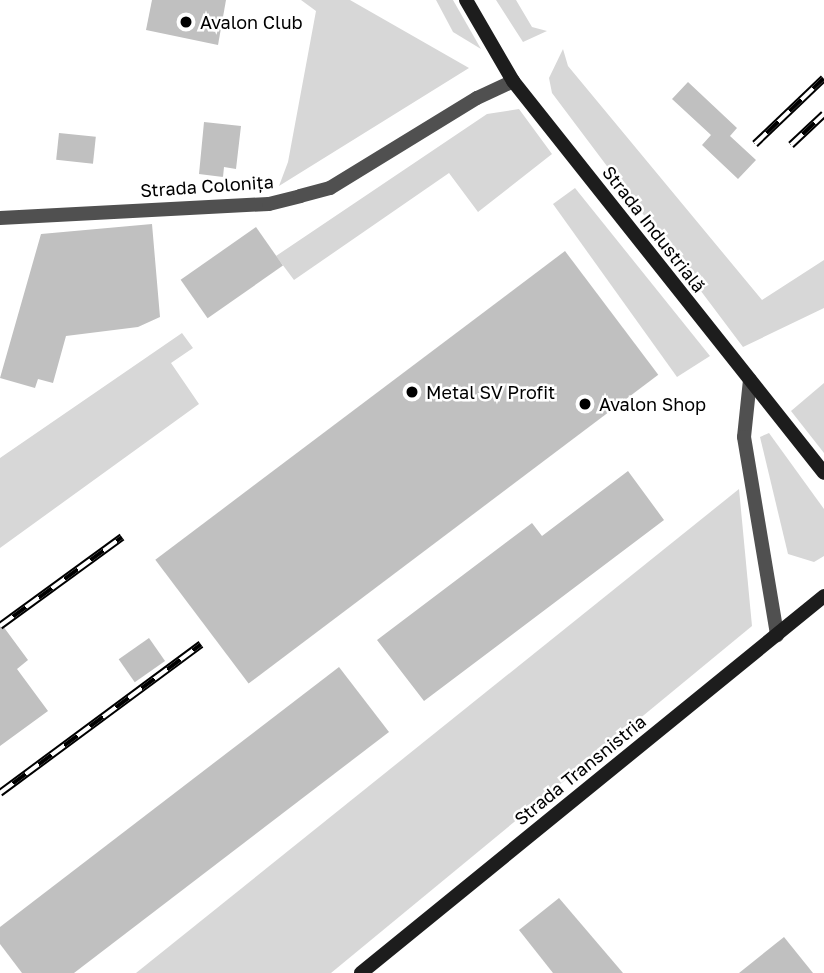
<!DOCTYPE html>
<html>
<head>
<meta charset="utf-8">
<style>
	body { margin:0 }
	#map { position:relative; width:824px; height:973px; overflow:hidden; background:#fff; font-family:"Golos Text",sans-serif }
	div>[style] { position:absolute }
	.green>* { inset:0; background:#d7d7d7 }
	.building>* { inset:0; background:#c0c0c0; transform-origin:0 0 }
	.lane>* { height:14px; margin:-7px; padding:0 7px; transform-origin:7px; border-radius:7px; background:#505050 }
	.street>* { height:14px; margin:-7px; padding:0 7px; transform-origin:7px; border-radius:7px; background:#505050 }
	.secondary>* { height:14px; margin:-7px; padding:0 7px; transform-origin:7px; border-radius:7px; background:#1d1d1d }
	.rail>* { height:8px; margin-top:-4px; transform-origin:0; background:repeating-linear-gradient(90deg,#fff 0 16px,#000 0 32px); box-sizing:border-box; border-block:2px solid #000 }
	.dots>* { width:19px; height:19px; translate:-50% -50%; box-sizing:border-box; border:4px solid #fff; border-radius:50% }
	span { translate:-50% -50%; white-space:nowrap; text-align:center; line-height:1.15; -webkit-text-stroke:5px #fff; paint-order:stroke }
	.poi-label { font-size:18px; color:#000 }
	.left { translate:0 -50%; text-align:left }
	.street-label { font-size:18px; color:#000 }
</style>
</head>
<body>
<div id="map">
	<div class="green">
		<i style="clip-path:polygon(301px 0,350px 0,469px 68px,279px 186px,288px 162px,316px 11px)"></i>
		<i style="clip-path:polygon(436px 0,453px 0,481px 49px,453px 32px)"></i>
		<i style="clip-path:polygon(496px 0,516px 0,532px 27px,547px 31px,523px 42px)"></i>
		<i style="clip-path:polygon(563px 49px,568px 66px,762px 300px,824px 260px,824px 308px,743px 347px,552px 93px,549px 78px)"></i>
		<i style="clip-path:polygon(519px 109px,552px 154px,478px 212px,449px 173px,294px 280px,276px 256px,487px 114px)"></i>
		<i style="clip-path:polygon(575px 188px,710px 356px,677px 377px,553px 204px)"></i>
		<i style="clip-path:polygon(182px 333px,193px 348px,171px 363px,199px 404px,0 548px,0 458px)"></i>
		<i style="clip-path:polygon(824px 383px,824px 453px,791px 411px)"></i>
		<i style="clip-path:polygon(769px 433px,824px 509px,824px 556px,814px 562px,788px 554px,760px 437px)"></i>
		<i style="clip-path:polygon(739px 489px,752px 626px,331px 973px,136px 973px)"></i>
	</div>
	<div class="building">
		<i style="clip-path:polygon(152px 0,226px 0,218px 45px,146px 30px)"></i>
		<i style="clip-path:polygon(688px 82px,737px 128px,730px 136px,756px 160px,738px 179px,702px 145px,711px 135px,672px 99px)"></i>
		<i style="clip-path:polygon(204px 122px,241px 126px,236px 169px,224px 167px,223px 177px,199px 174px)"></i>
		<i style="left:59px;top:133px;width:37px;height:27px;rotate:6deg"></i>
		<i style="clip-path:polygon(152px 224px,160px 317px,138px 327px,66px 336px,53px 383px,38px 379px,35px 388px,0 378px,41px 234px)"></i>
		<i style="left:256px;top:227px;width:47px;height:92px;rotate:55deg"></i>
		<i style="left:565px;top:251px;width:155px;height:513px;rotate:53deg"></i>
		<i style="clip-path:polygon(628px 471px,664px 520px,424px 701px,377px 640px,532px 523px,542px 536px)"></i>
		<i style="clip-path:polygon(0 622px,28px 660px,17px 669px,48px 711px,0 746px)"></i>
		<i style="left:149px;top:638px;width:28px;height:37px;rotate:55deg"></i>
		<i style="clip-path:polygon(339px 667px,389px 732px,74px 973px,22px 973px,0 944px,0 927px)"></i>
		<i style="clip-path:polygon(559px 898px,623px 973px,553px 973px,519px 930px)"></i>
		<i style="clip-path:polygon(784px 937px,813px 973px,739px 973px)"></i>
	</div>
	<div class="lane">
		<i style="left:750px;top:380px;width:57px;rotate:96deg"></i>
		<i style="left:744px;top:437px;width:201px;rotate:80.5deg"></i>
	</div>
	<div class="street">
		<i style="left:0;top:218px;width:269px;rotate:-3deg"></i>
		<i style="left:269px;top:204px;width:32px;rotate:-14deg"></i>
		<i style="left:300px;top:196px;width:31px;rotate:-15deg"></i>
		<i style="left:330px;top:188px;width:172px;rotate:-31.5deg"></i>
		<i style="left:477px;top:98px;width:40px;rotate:-25deg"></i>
	</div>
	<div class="secondary">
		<i style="left:466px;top:0;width:94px;rotate:59.9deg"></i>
		<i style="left:513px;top:81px;width:500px;rotate:51.57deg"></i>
		<i style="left:361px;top:973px;width:597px;rotate:-39.15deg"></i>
	</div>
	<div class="rail">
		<i style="left:755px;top:144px;width:95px;rotate:-43.7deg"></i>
		<i style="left:791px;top:145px;width:45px;rotate:-43.2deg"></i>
		<i style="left:0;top:626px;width:151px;rotate:-36.1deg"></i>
		<i style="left:0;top:793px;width:250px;rotate:-36.5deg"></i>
	</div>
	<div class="dots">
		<i style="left:186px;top:22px;background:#000"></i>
		<i style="left:412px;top:392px;background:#000"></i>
		<i style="left:585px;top:404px;background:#000"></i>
	</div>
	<div class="poi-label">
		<span class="left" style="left:200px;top:22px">Avalon Club</span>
		<span class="left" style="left:426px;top:392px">Metal SV Profit</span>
		<span class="left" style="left:599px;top:404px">Avalon Shop</span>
	</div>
	<div class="street-label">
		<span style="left:207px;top:186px;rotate:-4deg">Strada Colonița</span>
		<span style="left:654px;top:229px;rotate:52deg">Strada Industrială</span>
		<span style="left:580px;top:770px;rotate:-39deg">Strada Transnistria</span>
	</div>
</div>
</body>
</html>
